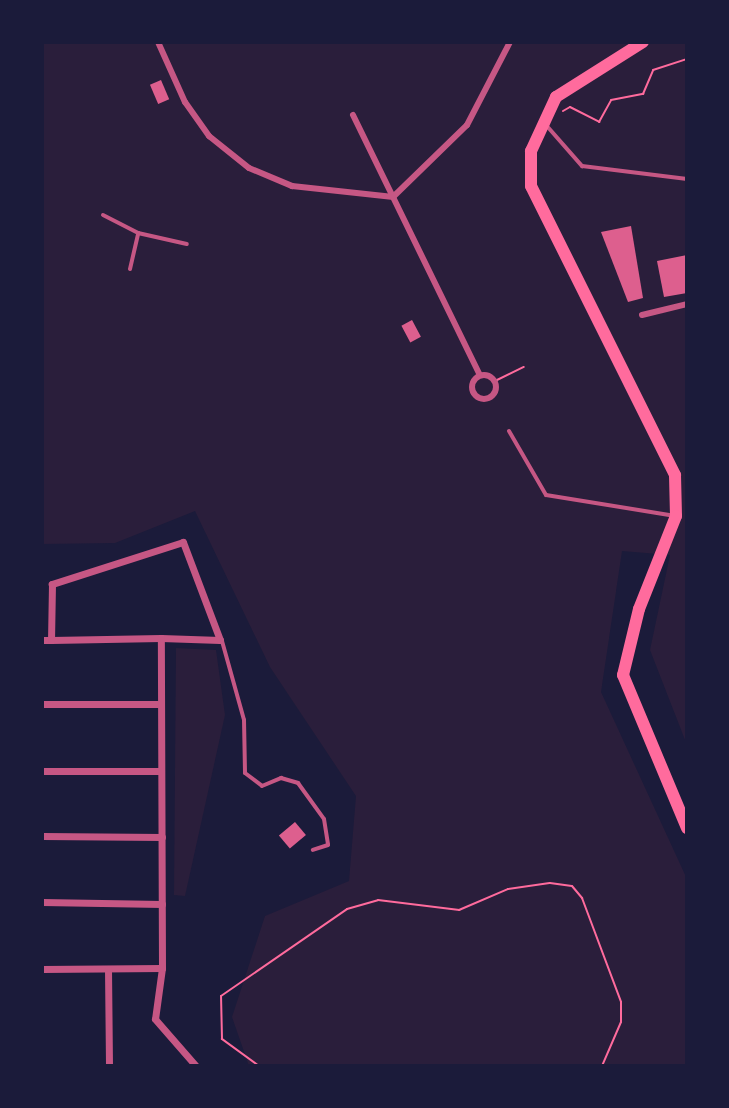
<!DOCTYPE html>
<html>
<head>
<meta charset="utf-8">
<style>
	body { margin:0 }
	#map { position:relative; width:729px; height:1108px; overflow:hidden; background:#1b1b3a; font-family:Mulish,sans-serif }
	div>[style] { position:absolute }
	.green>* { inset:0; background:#2a1e3b }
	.building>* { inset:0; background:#dd5f8e; transform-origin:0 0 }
	.path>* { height:2px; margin:-1px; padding:0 1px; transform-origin:1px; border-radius:1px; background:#ff6b9d }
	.service>* { height:4px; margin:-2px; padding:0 2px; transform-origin:2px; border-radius:2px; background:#c65784 }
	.pedestrian>* { height:6px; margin:-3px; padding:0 3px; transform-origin:3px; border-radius:3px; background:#c65784 }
	.pedestrian>.ring { margin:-3px; padding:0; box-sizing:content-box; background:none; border:6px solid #c65784; border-radius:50% }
	.minor>* { height:7px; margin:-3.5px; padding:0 3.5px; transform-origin:3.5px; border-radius:3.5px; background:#c65784 }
	.primary>* { height:12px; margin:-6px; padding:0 6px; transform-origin:6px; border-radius:6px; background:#ff6b9d }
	span { translate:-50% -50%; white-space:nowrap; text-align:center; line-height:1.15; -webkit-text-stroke:7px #1b1b3a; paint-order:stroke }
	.frame { position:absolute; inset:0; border:44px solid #1b1b3a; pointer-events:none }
</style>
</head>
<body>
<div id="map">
	<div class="green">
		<i style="clip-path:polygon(42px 42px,687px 42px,687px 745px,650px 650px,670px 555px,622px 551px,601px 692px,687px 879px,687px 1066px,249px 1066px,232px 1017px,265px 916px,349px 881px,356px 796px,270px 667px,195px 511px,115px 543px,42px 544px)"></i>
		<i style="clip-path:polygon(176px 648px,216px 650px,225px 715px,185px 896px,174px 895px)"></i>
	</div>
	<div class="building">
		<i style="left:161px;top:80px;width:21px;height:12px;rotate:67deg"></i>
		<i style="clip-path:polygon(631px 226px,643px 298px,628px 302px,601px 232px)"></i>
		<i style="clip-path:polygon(687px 255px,687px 293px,664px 297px,657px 261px)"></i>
		<i style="left:412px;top:320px;width:19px;height:12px;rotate:62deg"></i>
		<i style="left:295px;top:822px;width:17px;height:21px;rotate:50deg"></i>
	</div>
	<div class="path">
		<i style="left:563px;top:111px;width:8px;rotate:-30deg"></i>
		<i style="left:570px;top:107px;width:33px;rotate:27deg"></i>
		<i style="left:599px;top:122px;width:25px;rotate:-61deg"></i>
		<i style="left:611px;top:100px;width:33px;rotate:-11deg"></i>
		<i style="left:643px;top:94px;width:26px;rotate:-67deg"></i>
		<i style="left:653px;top:70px;width:36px;rotate:-18deg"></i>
		<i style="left:495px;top:381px;width:32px;rotate:-26deg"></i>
		<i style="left:259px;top:1066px;width:46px;rotate:-143.9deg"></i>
		<i style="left:222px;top:1039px;width:43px;rotate:-91.3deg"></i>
		<i style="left:221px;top:996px;width:153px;rotate:-34.6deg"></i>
		<i style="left:347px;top:909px;width:32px;rotate:-16deg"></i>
		<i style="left:378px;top:900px;width:82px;rotate:7deg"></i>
		<i style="left:459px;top:910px;width:53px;rotate:-23.2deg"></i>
		<i style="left:508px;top:889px;width:42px;rotate:-8.1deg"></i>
		<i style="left:550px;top:883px;width:22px;rotate:8deg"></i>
		<i style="left:572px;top:886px;width:16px;rotate:50deg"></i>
		<i style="left:582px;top:898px;width:111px;rotate:69.4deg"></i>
		<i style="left:621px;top:1002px;width:20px;rotate:90deg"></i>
		<i style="left:621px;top:1022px;width:48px;rotate:113.4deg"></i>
	</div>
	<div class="service">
		<i style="left:546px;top:125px;width:55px;rotate:48.7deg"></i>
		<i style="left:582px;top:166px;width:106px;rotate:7.1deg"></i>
		<i style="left:103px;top:215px;width:39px;rotate:27deg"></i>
		<i style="left:138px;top:233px;width:50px;rotate:12.7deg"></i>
		<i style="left:130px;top:269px;width:37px;rotate:-77deg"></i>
		<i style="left:509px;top:431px;width:74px;rotate:60deg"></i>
		<i style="left:546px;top:495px;width:131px;rotate:9.2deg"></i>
		<i style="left:222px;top:641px;width:82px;rotate:74.4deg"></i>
		<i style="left:244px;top:720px;width:53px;rotate:88.9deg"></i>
		<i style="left:245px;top:773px;width:21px;rotate:37deg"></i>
		<i style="left:262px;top:786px;width:21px;rotate:-23deg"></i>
		<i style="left:281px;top:778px;width:18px;rotate:16deg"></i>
		<i style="left:298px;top:783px;width:44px;rotate:54.2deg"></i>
		<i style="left:324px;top:819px;width:26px;rotate:81deg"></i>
		<i style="left:328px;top:845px;width:16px;rotate:162deg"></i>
	</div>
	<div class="pedestrian">
		<i style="left:158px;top:42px;width:66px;rotate:65.8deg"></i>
		<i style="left:185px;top:102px;width:42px;rotate:54.8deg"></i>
		<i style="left:209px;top:136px;width:51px;rotate:38.7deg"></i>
		<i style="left:249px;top:168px;width:47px;rotate:22.7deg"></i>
		<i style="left:292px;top:186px;width:102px;rotate:6.2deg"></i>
		<i style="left:393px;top:197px;width:103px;rotate:-44.2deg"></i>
		<i style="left:467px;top:125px;width:93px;rotate:-62.6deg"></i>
		<i style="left:353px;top:115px;width:289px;rotate:64deg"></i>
		<i style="left:642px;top:315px;width:46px;rotate:-13.7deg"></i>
		<i class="ring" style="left:472px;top:375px;width:18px;height:18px"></i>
	</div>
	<div class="minor">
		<i style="left:42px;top:640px;width:9px"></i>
		<i style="left:51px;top:640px;width:110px;rotate:-1deg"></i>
		<i style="left:161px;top:638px;width:59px;rotate:1.9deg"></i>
		<i style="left:220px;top:640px;width:105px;rotate:-110.7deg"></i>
		<i style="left:183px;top:542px;width:138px;rotate:162.2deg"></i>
		<i style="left:52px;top:584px;width:56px;rotate:91deg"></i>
		<i style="left:42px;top:704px;width:119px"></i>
		<i style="left:42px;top:771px;width:119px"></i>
		<i style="left:42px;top:836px;width:120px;rotate:0.5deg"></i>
		<i style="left:42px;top:902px;width:120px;rotate:1deg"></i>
		<i style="left:162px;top:968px;width:51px;rotate:97.8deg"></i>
		<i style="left:155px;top:1019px;width:62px;rotate:48.9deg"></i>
		<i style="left:42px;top:969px;width:120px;rotate:-0.5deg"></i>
		<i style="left:162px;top:968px;width:330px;rotate:-90.2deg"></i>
		<i style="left:108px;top:969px;width:97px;rotate:89.4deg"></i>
	</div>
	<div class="primary">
		<i style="left:643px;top:42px;width:103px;rotate:147.7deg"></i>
		<i style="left:556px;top:97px;width:60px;rotate:114.8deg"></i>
		<i style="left:531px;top:151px;width:35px;rotate:90deg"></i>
		<i style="left:531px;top:186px;width:323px;rotate:63.5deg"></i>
		<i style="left:675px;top:475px;width:41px;rotate:88.6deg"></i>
		<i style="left:676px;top:516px;width:100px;rotate:111.7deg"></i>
		<i style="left:639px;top:609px;width:68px;rotate:103.6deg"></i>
		<i style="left:623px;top:675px;width:166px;rotate:67.3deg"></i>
	</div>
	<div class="frame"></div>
</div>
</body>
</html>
